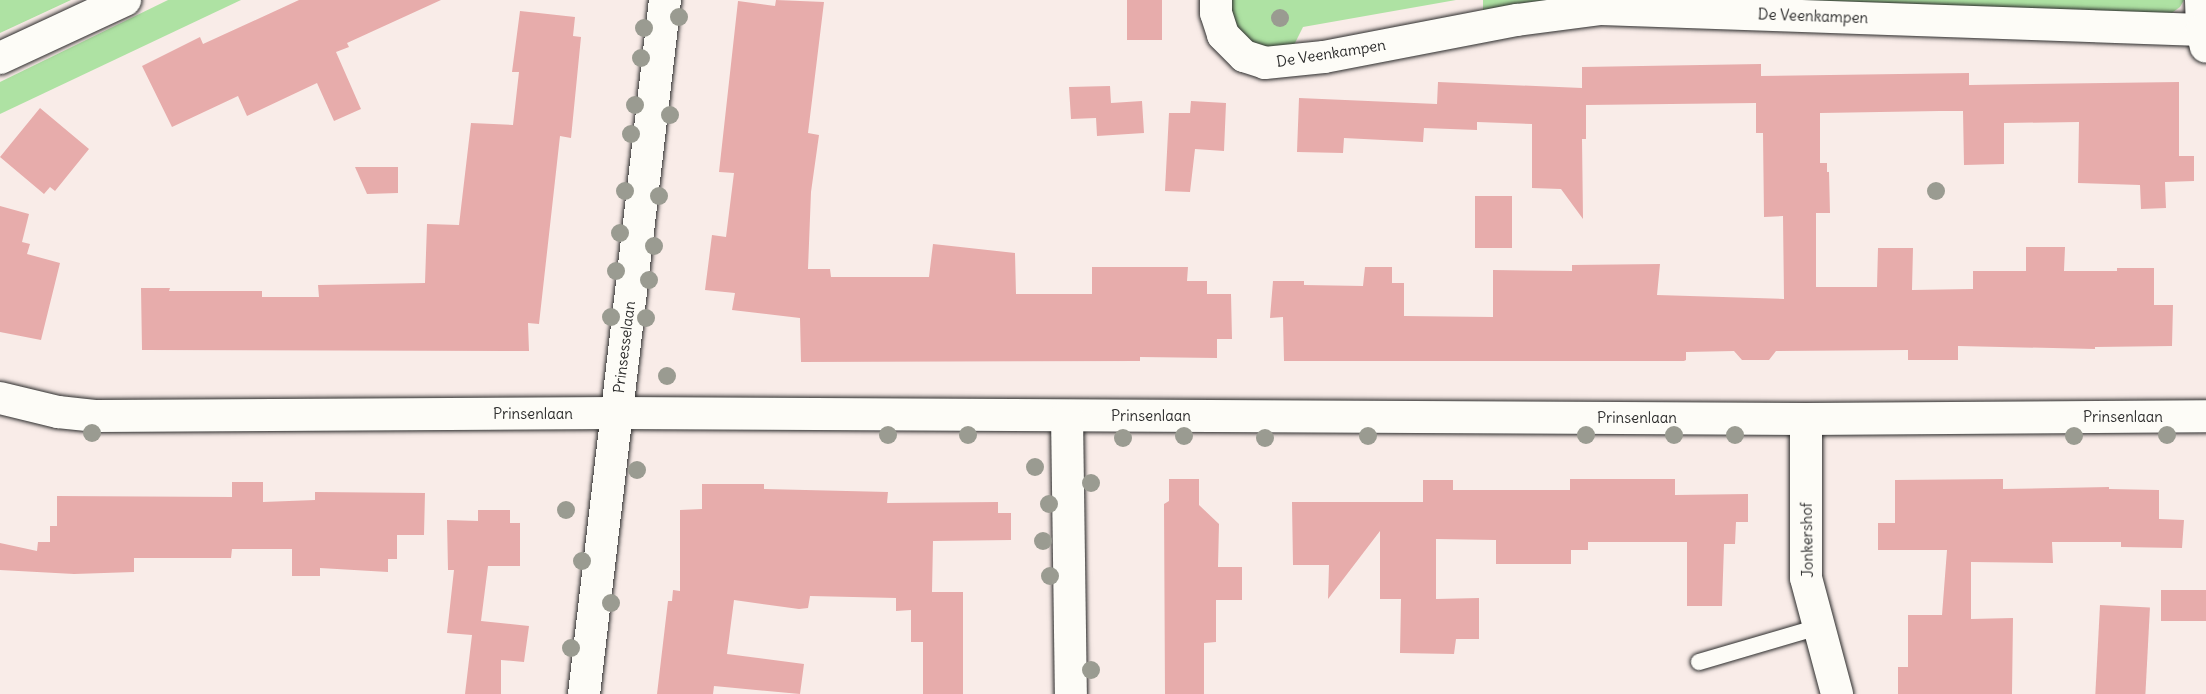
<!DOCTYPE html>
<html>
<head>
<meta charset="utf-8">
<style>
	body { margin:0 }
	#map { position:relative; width:2206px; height:694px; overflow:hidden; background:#f9ece8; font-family:Delius,sans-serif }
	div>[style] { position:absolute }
	.green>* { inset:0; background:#aee2a3 }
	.building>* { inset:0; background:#e7acab; transform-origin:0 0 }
	.roads { filter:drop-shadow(0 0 2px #2b2b2b) drop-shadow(0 0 2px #2b2b2b) }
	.service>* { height:16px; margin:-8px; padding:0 8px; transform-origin:8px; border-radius:8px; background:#fdfcf7 }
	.minor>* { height:32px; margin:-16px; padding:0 16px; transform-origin:16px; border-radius:16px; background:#fdfcf7 }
	.trees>* { width:18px; height:18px; margin:-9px; border-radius:50%; background:#9a9b91 }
	span { translate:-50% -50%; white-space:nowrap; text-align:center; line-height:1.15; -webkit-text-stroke:4.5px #fdfcf7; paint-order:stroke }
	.street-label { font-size:15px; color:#2b2b2b }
</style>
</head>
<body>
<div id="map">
	<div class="green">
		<i style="clip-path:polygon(0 0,71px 0,0 33px)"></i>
		<i style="clip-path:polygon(168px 0,241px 0,0 114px,0 82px)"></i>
		<i style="clip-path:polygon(1228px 0,1456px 0,1303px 27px,1292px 49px,1261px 51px,1234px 28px)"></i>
		<i style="clip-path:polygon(1483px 0,1578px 0,1483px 15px)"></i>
		<i style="clip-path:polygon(1624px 0,2184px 0,2180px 7px,2166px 17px)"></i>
	</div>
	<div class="building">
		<i style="clip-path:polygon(299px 0,441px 0,347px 43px,349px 47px,336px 52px,361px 109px,334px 121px,317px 83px,247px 116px,238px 96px,172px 127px,142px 66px,200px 37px,203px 44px)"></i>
		<i style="clip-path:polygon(776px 0,824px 2px,808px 133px,819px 135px,811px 192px,808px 269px,830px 269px,831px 277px,929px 277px,933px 244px,1015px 253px,1016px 294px,1092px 294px,1092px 267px,1188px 267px,1187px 281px,1207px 281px,1207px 294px,1231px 294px,1232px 339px,1217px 339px,1217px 358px,1140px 357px,1140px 361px,801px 362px,800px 318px,732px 310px,735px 293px,705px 290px,712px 235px,726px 237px,734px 173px,719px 172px,738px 1px,775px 6px)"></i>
		<i style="left:1127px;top:0;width:35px;height:40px"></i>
		<i style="clip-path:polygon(520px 11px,575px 17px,573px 36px,581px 37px,571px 138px,560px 136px,539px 324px,528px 323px,529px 351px,142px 350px,141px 288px,170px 288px,169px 291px,262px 291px,262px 297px,319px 297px,318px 285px,425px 283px,427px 224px,459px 225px,471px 123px,513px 125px,519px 72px,512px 72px)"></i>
		<i style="clip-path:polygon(1761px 64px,1761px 76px,1969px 73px,1969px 85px,2179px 82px,2179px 156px,2194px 156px,2194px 181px,2165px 182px,2166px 208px,2141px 209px,2140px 185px,2078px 183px,2079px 122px,2004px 123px,2004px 164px,1964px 165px,1963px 111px,1940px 111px,1820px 113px,1820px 163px,1827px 163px,1827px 172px,1829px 172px,1830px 213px,1816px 213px,1816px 287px,1877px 287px,1878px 248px,1913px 248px,1912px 290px,1973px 289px,1973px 271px,2026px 271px,2026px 247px,2065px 247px,2064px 271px,2117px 271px,2117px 268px,2154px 268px,2154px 305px,2173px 305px,2172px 346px,2095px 347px,2095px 349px,1958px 346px,1958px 360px,1908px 360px,1908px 350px,1776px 351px,1769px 360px,1742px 360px,1734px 351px,1686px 352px,1686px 360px,1684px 361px,1284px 361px,1283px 317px,1270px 318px,1273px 281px,1304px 281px,1304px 285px,1363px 286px,1365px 267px,1392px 267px,1392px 283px,1404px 283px,1404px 316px,1493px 317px,1493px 270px,1572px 271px,1572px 265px,1660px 264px,1657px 295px,1784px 299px,1783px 216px,1764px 217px,1763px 133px,1756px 133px,1756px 103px,1586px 105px,1586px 139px,1582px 139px,1583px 219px,1561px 189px,1532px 188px,1532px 124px,1477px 122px,1477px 130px,1424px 128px,1423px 142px,1344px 138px,1343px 153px,1297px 152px,1299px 98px,1437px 104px,1438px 82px,1582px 88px,1582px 67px)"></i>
		<i style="clip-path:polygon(1110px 86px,1111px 103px,1142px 101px,1144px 133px,1097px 136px,1096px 118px,1071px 119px,1069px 87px)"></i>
		<i style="clip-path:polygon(1191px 101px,1226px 103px,1224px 151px,1195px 149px,1190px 192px,1165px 191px,1169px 113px,1190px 113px)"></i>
		<i style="clip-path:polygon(40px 108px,89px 149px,55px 191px,50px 187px,44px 194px,0 157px)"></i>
		<i style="clip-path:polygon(355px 167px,398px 167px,398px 193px,367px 194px)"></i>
		<i style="left:1475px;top:196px;width:37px;height:52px"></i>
		<i style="clip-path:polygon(0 206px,29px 214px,22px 242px,30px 244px,27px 254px,60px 263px,41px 340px,0 332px)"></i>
		<i style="clip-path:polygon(1169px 479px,1199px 479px,1199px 505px,1219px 524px,1218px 567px,1242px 567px,1242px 600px,1216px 600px,1216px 642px,1204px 643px,1204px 694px,1165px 694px,1164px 504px,1169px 501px)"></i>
		<i style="clip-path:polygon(1570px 479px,1675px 479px,1675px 495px,1748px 494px,1748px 522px,1736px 522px,1735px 544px,1724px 544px,1722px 606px,1687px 606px,1687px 542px,1588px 542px,1588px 550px,1571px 550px,1571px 564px,1496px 564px,1496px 540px,1436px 539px,1436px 599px,1479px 598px,1479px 639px,1456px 639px,1454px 654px,1400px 653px,1401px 599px,1380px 599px,1380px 531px,1328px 599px,1329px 565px,1293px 565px,1292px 502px,1423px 502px,1423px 480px,1453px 480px,1453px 490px,1570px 490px)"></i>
		<i style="clip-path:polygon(2003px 479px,2003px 489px,2109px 487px,2109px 489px,2159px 490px,2159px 519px,2184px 520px,2182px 548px,2121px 547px,2121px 542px,2052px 542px,2053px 563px,1971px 562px,1971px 619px,2013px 618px,2012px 694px,1898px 694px,1898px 667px,1908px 667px,1908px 615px,1942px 615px,1947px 550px,1878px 550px,1878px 523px,1895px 523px,1895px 480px)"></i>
		<i style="clip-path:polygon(232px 482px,263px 482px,263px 502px,315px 500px,315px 492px,425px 493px,424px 535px,397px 535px,397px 559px,388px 559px,388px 572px,320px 568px,320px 576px,292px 576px,292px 549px,232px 549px,231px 558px,134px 558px,134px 572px,74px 574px,0 570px,0 543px,37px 551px,38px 542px,50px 542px,50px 526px,57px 526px,57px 496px,232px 497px)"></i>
		<i style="clip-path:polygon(702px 484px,764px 484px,764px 489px,888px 492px,887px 503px,998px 502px,998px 513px,1011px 513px,1011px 540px,933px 541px,932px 592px,963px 592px,963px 694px,923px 694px,923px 642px,911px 642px,911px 610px,896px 611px,896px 598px,810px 596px,808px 608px,799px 609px,734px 600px,727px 654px,804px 664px,800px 694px,714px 686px,713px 694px,657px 694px,668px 601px,672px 601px,673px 590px,680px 591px,680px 510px,702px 509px)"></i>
		<i style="clip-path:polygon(478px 510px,510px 510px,510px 523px,520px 523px,520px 566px,488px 566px,481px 621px,529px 626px,524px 662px,501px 660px,501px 694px,465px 694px,472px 635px,447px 633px,454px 570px,448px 570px,447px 520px,478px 521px)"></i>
		<i style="left:2161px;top:590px;width:45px;height:31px"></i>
		<i style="left:2100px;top:605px;width:50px;height:89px;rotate:3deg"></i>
	</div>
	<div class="roads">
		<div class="service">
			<i style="left:1699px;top:662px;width:125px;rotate:-16.3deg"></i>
		</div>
		<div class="minor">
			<i style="left:1216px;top:0;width:13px;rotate:90deg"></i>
			<i style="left:1216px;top:13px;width:23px;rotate:72deg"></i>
			<i style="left:1223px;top:35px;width:30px;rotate:45deg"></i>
			<i style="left:1244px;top:56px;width:22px;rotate:18deg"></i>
			<i style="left:1265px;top:63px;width:59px;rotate:-5.8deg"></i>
			<i style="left:1324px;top:57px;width:197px;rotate:-10.9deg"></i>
			<i style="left:1517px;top:20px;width:85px;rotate:-7.5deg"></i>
			<i style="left:1601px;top:9px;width:601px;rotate:2deg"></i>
			<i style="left:2201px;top:0;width:30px;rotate:88deg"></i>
			<i style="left:2202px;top:30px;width:17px;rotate:77deg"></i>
			<i style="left:0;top:58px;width:138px;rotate:-24.9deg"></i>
			<i style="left:0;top:398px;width:60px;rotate:13.6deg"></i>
			<i style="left:58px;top:412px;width:39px;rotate:6deg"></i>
			<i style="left:97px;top:416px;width:519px;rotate:-0.33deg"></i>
			<i style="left:616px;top:413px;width:1190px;rotate:0.29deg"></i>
			<i style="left:1806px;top:419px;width:400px;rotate:-0.4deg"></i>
			<i style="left:1067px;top:416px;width:278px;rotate:89.2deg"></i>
			<i style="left:1806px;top:419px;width:159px;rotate:90deg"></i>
			<i style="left:1806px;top:578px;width:120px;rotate:75deg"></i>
			<i style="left:584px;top:694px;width:699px;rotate:-83.34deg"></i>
		</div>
	</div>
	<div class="trees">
		<i style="left:679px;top:17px"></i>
		<i style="left:1280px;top:18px"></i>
		<i style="left:644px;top:28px"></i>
		<i style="left:641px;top:58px"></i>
		<i style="left:635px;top:105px"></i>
		<i style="left:670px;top:115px"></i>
		<i style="left:631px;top:134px"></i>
		<i style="left:625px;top:191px"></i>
		<i style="left:1936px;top:191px"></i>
		<i style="left:659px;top:196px"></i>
		<i style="left:620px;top:233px"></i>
		<i style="left:654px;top:246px"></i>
		<i style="left:616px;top:271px"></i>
		<i style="left:649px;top:280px"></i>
		<i style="left:611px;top:317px"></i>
		<i style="left:646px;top:318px"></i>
		<i style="left:667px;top:376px"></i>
		<i style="left:92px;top:433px"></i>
		<i style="left:888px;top:435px"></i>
		<i style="left:968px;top:435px"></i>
		<i style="left:1586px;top:435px"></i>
		<i style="left:1674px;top:435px"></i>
		<i style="left:1735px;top:435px"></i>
		<i style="left:2167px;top:435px"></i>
		<i style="left:1184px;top:436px"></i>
		<i style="left:1368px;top:436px"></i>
		<i style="left:2074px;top:436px"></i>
		<i style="left:1123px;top:438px"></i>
		<i style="left:1265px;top:438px"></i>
		<i style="left:1035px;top:467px"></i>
		<i style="left:637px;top:470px"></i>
		<i style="left:1091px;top:483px"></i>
		<i style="left:1049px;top:504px"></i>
		<i style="left:566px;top:510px"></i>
		<i style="left:1043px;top:541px"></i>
		<i style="left:582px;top:561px"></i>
		<i style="left:1050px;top:576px"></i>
		<i style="left:611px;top:603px"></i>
		<i style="left:571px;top:648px"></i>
		<i style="left:1091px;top:670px"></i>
	</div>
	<div class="street-label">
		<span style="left:1813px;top:16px;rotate:2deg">De Veenkampen</span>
		<span style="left:1331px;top:53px;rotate:-9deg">De Veenkampen</span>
		<span style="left:624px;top:347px;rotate:-83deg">Prinsesselaan</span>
		<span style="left:533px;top:414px">Prinsenlaan</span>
		<span style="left:1151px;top:416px">Prinsenlaan</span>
		<span style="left:2123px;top:417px">Prinsenlaan</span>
		<span style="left:1637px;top:418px">Prinsenlaan</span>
		<span style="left:1807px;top:540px;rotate:-91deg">Jonkershof</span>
	</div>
</div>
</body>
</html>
